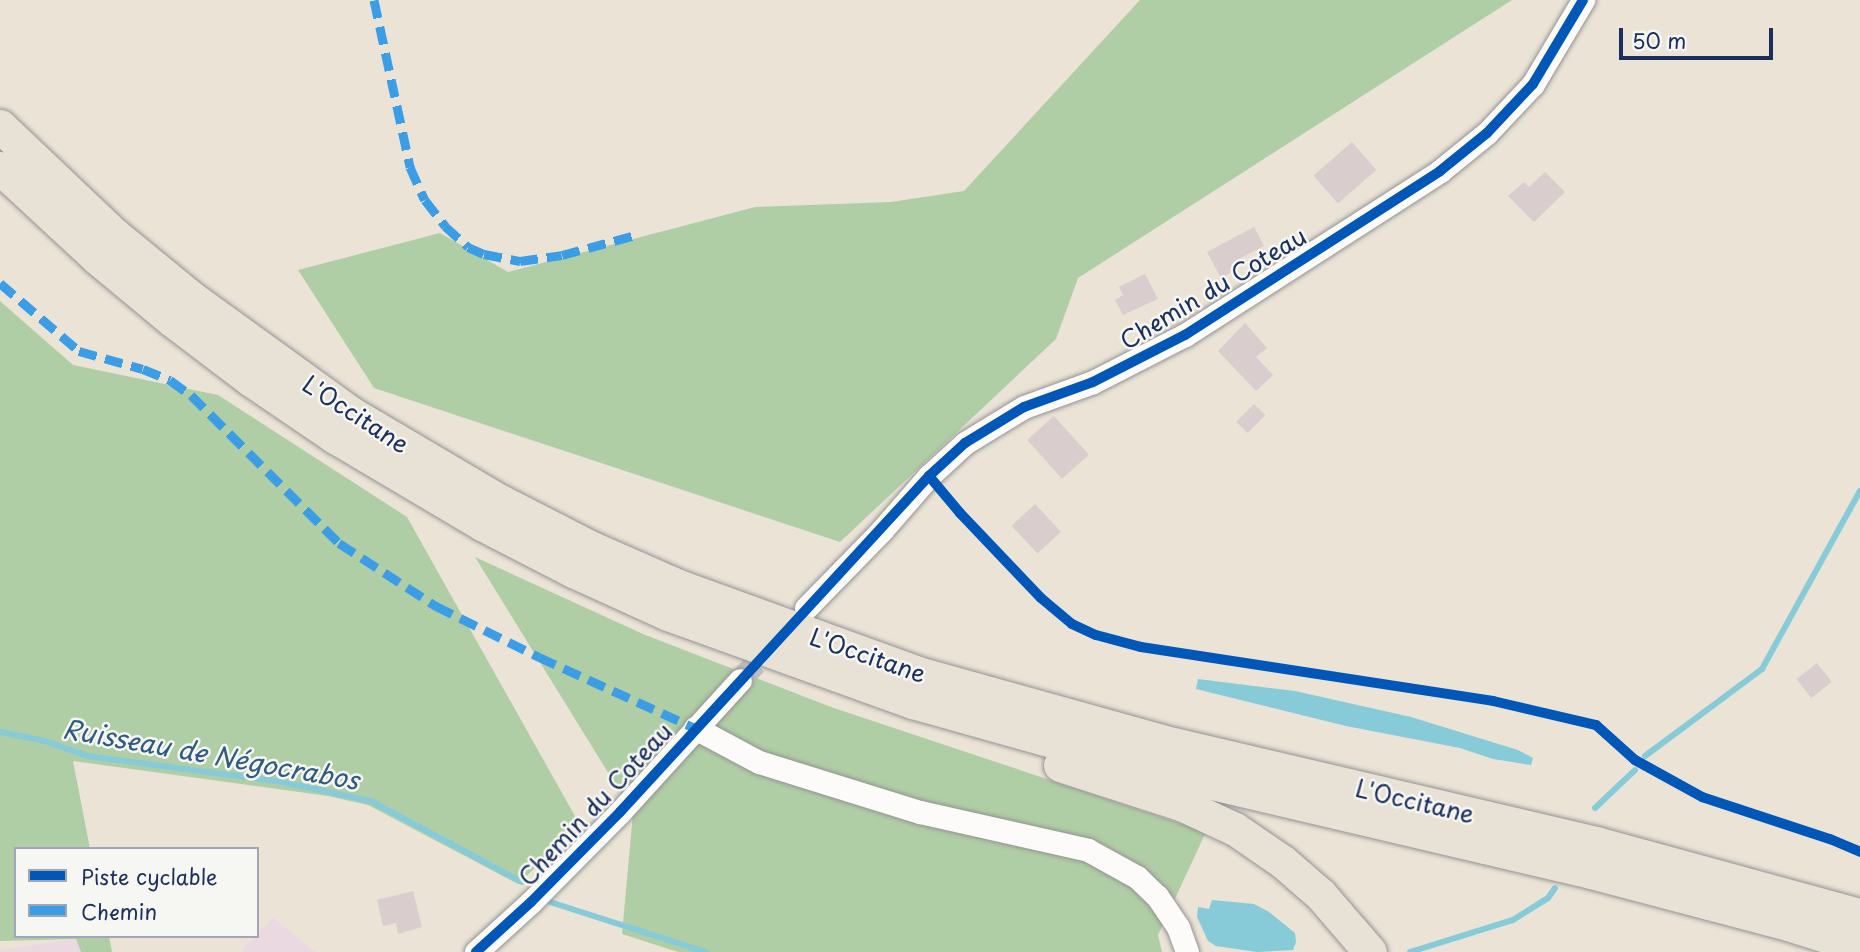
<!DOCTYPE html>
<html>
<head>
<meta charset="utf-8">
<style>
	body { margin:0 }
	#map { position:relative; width:1860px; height:952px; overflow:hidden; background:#eae3d6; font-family:"Playpen Sans",sans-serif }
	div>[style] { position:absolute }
	.built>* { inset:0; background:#ebd9e1 }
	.forest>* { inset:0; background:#b0cea5 }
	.water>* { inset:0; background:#86cbd7 }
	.stream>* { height:6px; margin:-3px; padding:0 3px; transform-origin:3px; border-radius:3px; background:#86cbd7 }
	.building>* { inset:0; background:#dacdcd; transform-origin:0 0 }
	.minor-tunnel>* { height:23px; margin-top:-11.5px; transform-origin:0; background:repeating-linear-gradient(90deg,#c1bfbe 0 23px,transparent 0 34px) }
	.roads { filter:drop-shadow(0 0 2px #939394) drop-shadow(0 0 2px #939394) }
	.minor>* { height:23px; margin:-11.5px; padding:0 11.5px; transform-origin:11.5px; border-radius:11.5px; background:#fcfbf9 }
	.highway>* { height:33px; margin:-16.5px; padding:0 16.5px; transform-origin:16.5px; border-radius:16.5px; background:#e8e1d5 }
	.quiet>* { height:9px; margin-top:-4.5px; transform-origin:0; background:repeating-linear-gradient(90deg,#3b9de6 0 18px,transparent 0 27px) }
	.cycleway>* { height:10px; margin:-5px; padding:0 5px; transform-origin:5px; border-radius:5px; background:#0057b8 }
	span { translate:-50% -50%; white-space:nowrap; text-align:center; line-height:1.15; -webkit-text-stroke:5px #f6f6f2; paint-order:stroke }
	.street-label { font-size:24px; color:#1b2f5e }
	.water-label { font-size:26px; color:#2e5b83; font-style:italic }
	.legend { position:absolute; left:14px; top:847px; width:245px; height:91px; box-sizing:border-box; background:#f6f6f2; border:2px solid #9ea6b7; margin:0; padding:9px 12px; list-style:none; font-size:21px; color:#1b2f5e }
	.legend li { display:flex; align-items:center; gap:14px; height:35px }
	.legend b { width:35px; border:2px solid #9ea6b7 }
	.scale { position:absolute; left:1619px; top:28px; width:154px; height:32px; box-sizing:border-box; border:4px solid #1b2f5e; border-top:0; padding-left:9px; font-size:21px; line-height:24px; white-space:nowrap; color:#1b2f5e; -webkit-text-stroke:5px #f6f6f2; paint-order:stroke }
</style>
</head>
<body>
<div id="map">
	<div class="built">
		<i style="clip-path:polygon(273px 918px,316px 952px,243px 952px,245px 946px)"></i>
		<i style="clip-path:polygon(76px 939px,81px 952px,0 952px,0 950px)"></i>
	</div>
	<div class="forest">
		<i style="clip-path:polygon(1140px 0,1512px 0,1078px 278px,1056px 339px,840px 542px,374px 388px,298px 270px,440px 233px,508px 272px,755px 207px,891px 202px,964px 191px)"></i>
		<i style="clip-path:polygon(0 301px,73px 365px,218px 395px,407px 517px,580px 825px,518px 884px,368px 805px,328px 796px,73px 761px,90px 849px,16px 849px,16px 936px,109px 936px,112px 952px,81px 952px,76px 939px,0 941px)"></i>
		<i style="clip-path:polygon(475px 557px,643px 634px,831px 707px,1206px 832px,1158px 935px,1162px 952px,678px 952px,622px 934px,633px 813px)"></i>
	</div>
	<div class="water">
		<i style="clip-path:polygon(1198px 679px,1295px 691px,1411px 717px,1518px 750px,1533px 758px,1531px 765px,1493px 759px,1460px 748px,1346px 726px,1196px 689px)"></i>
		<i style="clip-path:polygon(1212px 900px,1254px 904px,1269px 912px,1295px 933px,1296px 942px,1293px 950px,1257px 952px,1216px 946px,1208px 941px,1197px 917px,1198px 907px,1209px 909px)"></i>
	</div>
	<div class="stream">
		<i style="left:0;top:732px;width:46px;rotate:11.3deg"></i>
		<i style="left:45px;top:741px;width:45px;rotate:19.7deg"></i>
		<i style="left:87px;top:756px;width:197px;rotate:7.6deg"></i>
		<i style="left:282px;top:782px;width:91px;rotate:12.1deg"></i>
		<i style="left:371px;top:801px;width:171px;rotate:28.2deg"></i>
		<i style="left:1645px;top:756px;width:146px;rotate:-36.6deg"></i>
		<i style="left:1762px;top:669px;width:203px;rotate:-61.2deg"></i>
		<i style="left:1595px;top:808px;width:55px;rotate:-43.5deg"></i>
		<i style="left:550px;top:902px;width:164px;rotate:17.8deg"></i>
		<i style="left:1410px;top:952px;width:108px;rotate:-17.3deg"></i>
		<i style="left:1513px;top:920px;width:41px;rotate:-32.2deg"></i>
		<i style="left:1548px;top:898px;width:12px;rotate:-55deg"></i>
	</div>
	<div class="building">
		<i style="left:1352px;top:142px;width:37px;height:51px;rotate:49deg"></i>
		<i style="clip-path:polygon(1545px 172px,1565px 192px,1534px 222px,1508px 196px,1524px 182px,1529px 187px)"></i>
		<i style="clip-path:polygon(1254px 227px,1264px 246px,1233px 262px,1236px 269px,1221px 278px,1207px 252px)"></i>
		<i style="clip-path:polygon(1145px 274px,1158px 299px,1123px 315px,1115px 300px,1123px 295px,1119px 287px)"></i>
		<i style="clip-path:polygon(1245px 323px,1267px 348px,1256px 357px,1273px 375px,1256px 391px,1218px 351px)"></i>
		<i style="left:1254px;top:404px;width:16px;height:25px;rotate:45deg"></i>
		<i style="left:1054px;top:416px;width:52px;height:36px;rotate:48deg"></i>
		<i style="left:1035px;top:504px;width:38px;height:32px;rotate:47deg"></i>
		<i style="left:1817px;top:663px;width:24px;height:26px;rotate:52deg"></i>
		<i style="clip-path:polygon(413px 891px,422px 927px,398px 934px,396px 923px,383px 926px,377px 900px)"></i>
	</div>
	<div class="minor-tunnel">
		<i style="left:740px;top:680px;width:53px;rotate:-47.3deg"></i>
	</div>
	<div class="roads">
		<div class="minor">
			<i style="left:806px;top:608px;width:109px;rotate:-45.7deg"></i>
			<i style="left:882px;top:530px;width:72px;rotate:-49deg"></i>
			<i style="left:929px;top:476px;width:49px;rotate:-42.5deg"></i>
			<i style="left:965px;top:443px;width:69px;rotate:-31.4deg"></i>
			<i style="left:1024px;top:407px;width:73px;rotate:-19.9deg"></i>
			<i style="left:1093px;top:382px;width:103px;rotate:-27.1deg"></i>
			<i style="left:1185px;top:335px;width:303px;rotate:-32.7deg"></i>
			<i style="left:1440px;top:171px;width:60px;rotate:-39deg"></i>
			<i style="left:1487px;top:133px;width:67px;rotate:-46.8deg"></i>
			<i style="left:1533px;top:84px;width:98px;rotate:-59.2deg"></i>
			<i style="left:695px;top:728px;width:72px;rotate:28deg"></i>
			<i style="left:759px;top:762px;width:169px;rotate:17.3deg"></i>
			<i style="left:920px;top:812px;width:172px;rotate:12.7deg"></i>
			<i style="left:1088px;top:850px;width:56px;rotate:28.9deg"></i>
			<i style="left:1137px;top:877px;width:28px;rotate:44deg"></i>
			<i style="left:1157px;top:896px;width:37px;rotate:56deg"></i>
			<i style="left:1178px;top:927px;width:27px;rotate:70deg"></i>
			<i style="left:476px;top:952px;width:74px;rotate:-42.3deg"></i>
			<i style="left:531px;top:902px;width:127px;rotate:-45.3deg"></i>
			<i style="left:620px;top:812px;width:178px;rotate:-47.7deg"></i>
		</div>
		<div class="highway">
			<i style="left:0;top:126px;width:158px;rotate:43.5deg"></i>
			<i style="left:115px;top:235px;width:99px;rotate:39.3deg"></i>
			<i style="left:192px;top:298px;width:196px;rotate:35.9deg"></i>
			<i style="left:351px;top:413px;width:173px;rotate:30.6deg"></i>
			<i style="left:500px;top:501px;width:101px;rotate:27.1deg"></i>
			<i style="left:590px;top:547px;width:99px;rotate:23.7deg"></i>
			<i style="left:681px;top:587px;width:252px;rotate:19.9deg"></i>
			<i style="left:918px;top:673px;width:252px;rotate:15.6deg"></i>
			<i style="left:1161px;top:741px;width:447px;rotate:13.2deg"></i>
			<i style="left:1596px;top:843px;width:274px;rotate:15.3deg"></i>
			<i style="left:0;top:168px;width:131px;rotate:42.8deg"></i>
			<i style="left:96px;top:257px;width:99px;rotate:39.7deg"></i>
			<i style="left:172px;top:320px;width:99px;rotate:37.2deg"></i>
			<i style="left:251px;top:380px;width:102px;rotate:34.2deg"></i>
			<i style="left:335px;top:437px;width:171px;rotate:30.6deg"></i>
			<i style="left:482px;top:524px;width:102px;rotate:27.3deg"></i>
			<i style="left:573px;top:571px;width:104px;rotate:24.4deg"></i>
			<i style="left:668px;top:614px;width:260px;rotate:19.8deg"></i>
			<i style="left:913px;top:702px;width:248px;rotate:15.7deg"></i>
			<i style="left:1152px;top:769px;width:451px;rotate:13.2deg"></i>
			<i style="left:1591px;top:872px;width:204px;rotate:14.8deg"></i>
			<i style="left:1788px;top:924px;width:76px;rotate:17.7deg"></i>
			<i style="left:1060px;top:765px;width:129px;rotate:18deg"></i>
			<i style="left:1183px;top:805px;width:57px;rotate:24.8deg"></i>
			<i style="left:1235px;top:829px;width:58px;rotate:34.5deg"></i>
			<i style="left:1283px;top:862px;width:50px;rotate:41deg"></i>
			<i style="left:1321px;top:895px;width:75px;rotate:49.3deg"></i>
		</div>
	</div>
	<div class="quiet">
		<i style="left:374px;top:0;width:171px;rotate:77.8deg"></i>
		<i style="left:410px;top:167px;width:36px;rotate:66deg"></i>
		<i style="left:425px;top:200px;width:33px;rotate:52deg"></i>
		<i style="left:445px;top:226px;width:31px;rotate:42deg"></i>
		<i style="left:468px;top:247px;width:17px;rotate:24deg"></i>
		<i style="left:484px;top:254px;width:37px;rotate:11deg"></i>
		<i style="left:520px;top:261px;width:42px;rotate:-8.1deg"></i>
		<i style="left:562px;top:255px;width:73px;rotate:-15.2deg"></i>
		<i style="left:0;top:283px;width:104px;rotate:40.7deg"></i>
		<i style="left:79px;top:351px;width:66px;rotate:15.7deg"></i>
		<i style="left:143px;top:369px;width:29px;rotate:22deg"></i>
		<i style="left:170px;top:380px;width:26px;rotate:36deg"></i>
		<i style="left:191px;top:395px;width:209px;rotate:45deg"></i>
		<i style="left:339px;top:543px;width:116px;rotate:33deg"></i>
		<i style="left:436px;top:606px;width:115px;rotate:26.3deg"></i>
		<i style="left:539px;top:657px;width:171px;rotate:24.5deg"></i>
	</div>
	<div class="cycleway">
		<i style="left:929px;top:476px;width:48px;rotate:50deg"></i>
		<i style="left:960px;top:513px;width:117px;rotate:46.4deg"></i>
		<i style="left:1041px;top:598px;width:40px;rotate:40deg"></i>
		<i style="left:1072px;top:624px;width:26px;rotate:25deg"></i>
		<i style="left:1096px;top:635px;width:47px;rotate:14.9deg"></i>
		<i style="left:1141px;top:647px;width:356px;rotate:8.7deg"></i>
		<i style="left:1493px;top:701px;width:106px;rotate:13.1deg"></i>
		<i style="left:1596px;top:725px;width:52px;rotate:41.9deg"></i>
		<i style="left:1635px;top:760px;width:77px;rotate:28.9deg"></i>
		<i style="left:1702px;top:797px;width:135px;rotate:18.2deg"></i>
		<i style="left:1830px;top:839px;width:33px;rotate:23deg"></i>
		<i style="left:476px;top:952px;width:74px;rotate:-42.3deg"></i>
		<i style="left:531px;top:902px;width:127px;rotate:-45.3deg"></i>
		<i style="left:620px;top:812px;width:456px;rotate:-47.4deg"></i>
		<i style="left:929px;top:476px;width:49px;rotate:-42.5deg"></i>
		<i style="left:965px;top:443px;width:69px;rotate:-31.4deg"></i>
		<i style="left:1024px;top:407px;width:73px;rotate:-19.9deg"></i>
		<i style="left:1093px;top:382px;width:103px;rotate:-27.1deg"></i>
		<i style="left:1185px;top:335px;width:303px;rotate:-32.7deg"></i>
		<i style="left:1440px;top:171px;width:60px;rotate:-39deg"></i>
		<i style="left:1487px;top:133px;width:67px;rotate:-46.8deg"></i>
		<i style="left:1533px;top:84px;width:98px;rotate:-59.2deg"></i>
	</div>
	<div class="street-label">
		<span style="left:1213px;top:288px;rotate:-31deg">Chemin du Coteau</span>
		<span style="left:356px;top:414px;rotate:33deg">L'Occitane</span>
		<span style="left:868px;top:655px;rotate:19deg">L'Occitane</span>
		<span style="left:1415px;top:801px;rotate:13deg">L'Occitane</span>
		<span style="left:595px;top:804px;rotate:-47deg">Chemin du Coteau</span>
	</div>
	<div class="water-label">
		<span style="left:211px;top:754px;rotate:10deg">Ruisseau de Négocrabos</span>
	</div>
	<ul class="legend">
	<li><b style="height:9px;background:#0057b8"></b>Piste cyclable</li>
	<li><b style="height:9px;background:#3b9de6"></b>Chemin</li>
	</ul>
	<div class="scale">50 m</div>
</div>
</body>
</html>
